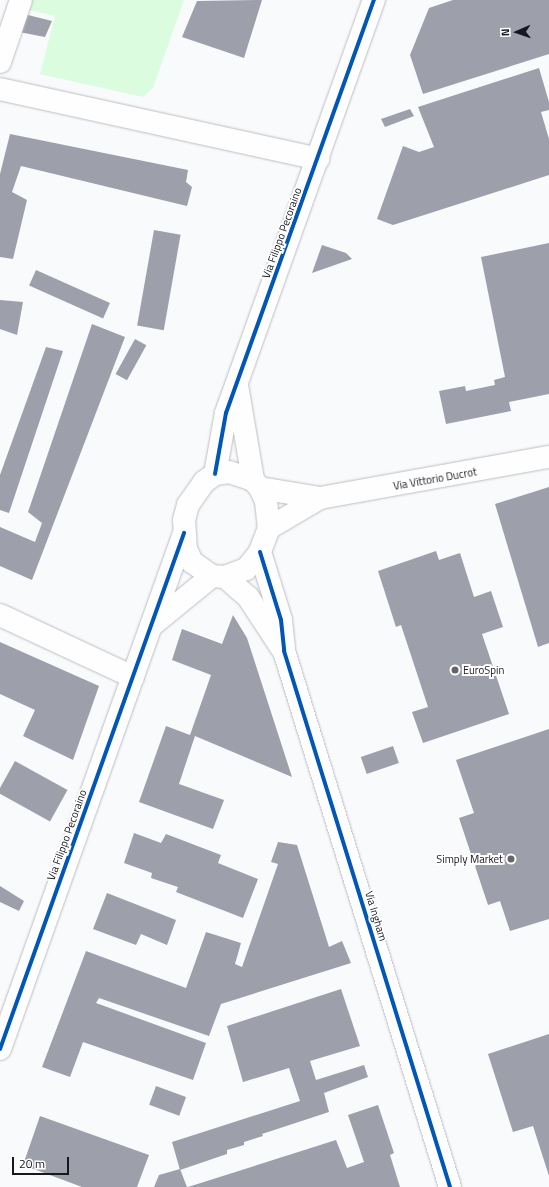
<!DOCTYPE html>
<html>
<head>
<meta charset="utf-8">
<style>
	body { margin:0 }
	#map { position:relative; width:549px; height:1187px; overflow:hidden; background:#f9fafc; font-family:"Titillium Web",sans-serif }
	div>[style] { position:absolute }
	.green>* { inset:0; background:#dbfcde }
	.building>* { inset:0; background:#9d9fab; transform-origin:0 0 }
	.roads { filter:drop-shadow(0 0 1px #bcbec2) drop-shadow(0 0 1px #bcbec2) }
	.minor>* { height:22px; margin:-11px; padding:0 11px; transform-origin:11px; border-radius:11px; background:#fefeff }
	.cycleway>* { height:4px; margin:-2px; padding:0 2px; transform-origin:2px; border-radius:2px; background:#0057b8 }
	.dots>* { width:11px; height:11px; translate:-50% -50%; box-sizing:border-box; border:2px solid #fff; border-radius:50% }
	span { translate:-50% -50%; white-space:nowrap; text-align:center; line-height:1.15; -webkit-text-stroke:4px #fff; paint-order:stroke }
	.street-label { font-size:11px; color:#16171f }
	.poi-label { font-size:11px; color:#16171f }
	.left { translate:0 -50%; text-align:left }
	.right { translate:-100% -50%; text-align:right }
	.north { position:absolute; left:497px; top:12px; width:40px; height:40px; -webkit-text-stroke:3px #fff; paint-order:stroke; rotate:268deg; font-size:11px; font-weight:700; line-height:16px; text-align:center; color:#16171f }
	.north::after { content:''; display:block; margin:auto; width:14px; height:18px; background:#16171f; clip-path:polygon(50% 0,100% 100%,50% 72%,0 100%) }
	.scale { position:absolute; left:12px; top:1157px; width:57px; height:18px; box-sizing:border-box; border:2px solid #16171f; border-top:0; padding-left:5px; font-size:12px; line-height:14px; white-space:nowrap; color:#16171f; -webkit-text-stroke:3px #fff; paint-order:stroke }
</style>
</head>
<body>
<div id="map">
	<div class="green">
		<i style="clip-path:polygon(28px 0,184px 0,153px 88px,143px 97px,40px 74px,55px 16px,24px 9px)"></i>
	</div>
	<div class="building">
		<i style="clip-path:polygon(262px 0,244px 58px,182px 37px,197px 1px)"></i>
		<i style="clip-path:polygon(453px 0,549px 0,549px 54px,423px 94px,410px 55px,429px 8px)"></i>
		<i style="clip-path:polygon(24px 14px,52px 21px,45px 37px,19px 32px)"></i>
		<i style="clip-path:polygon(539px 68px,549px 102px,549px 110px,541px 112px,549px 139px,549px 175px,393px 225px,377px 219px,403px 146px,419px 152px,434px 147px,418px 107px)"></i>
		<i style="clip-path:polygon(410px 109px,414px 116px,385px 127px,381px 119px)"></i>
		<i style="clip-path:polygon(10px 134px,188px 170px,186px 182px,192px 187px,187px 206px,21px 166px,12px 192px,27px 200px,13px 259px,0 257px,0 174px)"></i>
		<i style="left:154px;top:230px;width:27px;height:97px;rotate:10deg"></i>
		<i style="clip-path:polygon(549px 243px,549px 394px,509px 402px,511px 411px,446px 424px,439px 391px,465px 386px,466px 391px,495px 385px,494px 380px,505px 377px,481px 257px)"></i>
		<i style="clip-path:polygon(322px 245px,346px 253px,352px 259px,312px 273px)"></i>
		<i style="left:36px;top:270px;width:81px;height:17px;rotate:24deg"></i>
		<i style="clip-path:polygon(0 300px,23px 302px,17px 335px,0 329px)"></i>
		<i style="clip-path:polygon(92px 324px,125px 337px,32px 580px,0 566px,0 527px,35px 542px,42px 523px,28px 512px)"></i>
		<i style="left:135px;top:339px;width:13px;height:40px;rotate:29deg"></i>
		<i style="clip-path:polygon(46px 347px,63px 351px,9px 513px,0 510px,0 475px)"></i>
		<i style="clip-path:polygon(549px 487px,549px 643px,538px 647px,495px 504px)"></i>
		<i style="clip-path:polygon(436px 551px,439px 560px,460px 553px,474px 597px,491px 591px,503px 627px,482px 634px,509px 714px,423px 743px,412px 712px,428px 707px,401px 625px,396px 627px,378px 571px)"></i>
		<i style="clip-path:polygon(233px 615px,247px 638px,292px 777px,195px 736px,179px 784px,224px 800px,213px 829px,139px 802px,166px 726px,190px 735px,211px 675px,172px 660px,182px 629px,222px 644px)"></i>
		<i style="clip-path:polygon(0 642px,99px 686px,73px 760px,23px 736px,35px 710px,0 694px)"></i>
		<i style="clip-path:polygon(549px 729px,549px 919px,510px 931px,500px 901px,488px 905px,459px 818px,474px 813px,456px 760px)"></i>
		<i style="left:393px;top:746px;width:18px;height:34px;rotate:71deg"></i>
		<i style="left:15px;top:761px;width:60px;height:36px;rotate:29deg"></i>
		<i style="clip-path:polygon(134px 833px,161px 843px,166px 834px,221px 855px,218px 863px,258px 879px,243px 918px,176px 892px,178px 887px,151px 878px,152px 873px,124px 863px)"></i>
		<i style="clip-path:polygon(278px 842px,297px 845px,329px 947px,342px 941px,351px 963px,221px 1004px,209px 1036px,99px 998px,96px 1003px,206px 1043px,193px 1080px,83px 1042px,70px 1077px,42px 1067px,86px 951px,186px 988px,206px 932px,241px 943px,235px 964px,242px 967px,278px 864px,271px 862px)"></i>
		<i style="clip-path:polygon(0 886px,24px 901px,19px 911px,0 902px)"></i>
		<i style="clip-path:polygon(107px 893px,176px 920px,167px 945px,141px 934px,136px 945px,93px 929px)"></i>
		<i style="clip-path:polygon(341px 989px,360px 1046px,310px 1061px,316px 1080px,364px 1065px,368px 1077px,324px 1093px,329px 1112px,262px 1134px,263px 1136px,244px 1142px,244px 1145px,227px 1150px,227px 1154px,180px 1170px,172px 1142px,300px 1101px,289px 1068px,243px 1082px,227px 1026px)"></i>
		<i style="clip-path:polygon(549px 1034px,549px 1176px,533px 1126px,513px 1132px,488px 1054px)"></i>
		<i style="left:156px;top:1086px;width:32px;height:20px;rotate:20deg"></i>
		<i style="clip-path:polygon(378px 1105px,394px 1153px,390px 1155px,400px 1187px,188px 1187px,336px 1140px,347px 1168px,364px 1162px,348px 1115px)"></i>
		<i style="clip-path:polygon(40px 1116px,149px 1155px,137px 1187px,82px 1187px,23px 1165px)"></i>
		<i style="clip-path:polygon(180px 1169px,187px 1187px,154px 1187px,159px 1175px)"></i>
	</div>
	<div class="roads">
		<div class="minor">
			<i style="left:0;top:62px;width:65px;rotate:-71.3deg"></i>
			<i style="left:0;top:89px;width:326px;rotate:12.4deg"></i>
			<i style="left:237px;top:385px;width:96px;rotate:80.4deg"></i>
			<i style="left:229px;top:472px;width:25px;rotate:18deg"></i>
			<i style="left:253px;top:480px;width:11px;rotate:49deg"></i>
			<i style="left:260px;top:488px;width:14px;rotate:65deg"></i>
			<i style="left:266px;top:501px;width:27px;rotate:84deg"></i>
			<i style="left:269px;top:528px;width:26px;rotate:111deg"></i>
			<i style="left:260px;top:552px;width:22px;rotate:129deg"></i>
			<i style="left:246px;top:569px;width:22px;rotate:159deg"></i>
			<i style="left:225px;top:577px;width:13px;rotate:-176deg"></i>
			<i style="left:212px;top:576px;width:24px;rotate:-145deg"></i>
			<i style="left:192px;top:562px;width:14px;rotate:-115deg"></i>
			<i style="left:186px;top:549px;width:29px;rotate:-94deg"></i>
			<i style="left:184px;top:520px;width:16px;rotate:-75deg"></i>
			<i style="left:188px;top:505px;width:28px;rotate:-55deg"></i>
			<i style="left:204px;top:482px;width:14px;rotate:-36deg"></i>
			<i style="left:215px;top:474px;width:14px;rotate:-8deg"></i>
			<i style="left:215px;top:474px;width:62px;rotate:-79.8deg"></i>
			<i style="left:226px;top:413px;width:439px;rotate:-70.3deg"></i>
			<i style="left:260px;top:488px;width:61px;rotate:9.5deg"></i>
			<i style="left:320px;top:498px;width:233px;rotate:-10.2deg"></i>
			<i style="left:269px;top:528px;width:59px;rotate:-30.5deg"></i>
			<i style="left:260px;top:552px;width:71px;rotate:72.8deg"></i>
			<i style="left:281px;top:620px;width:31px;rotate:84deg"></i>
			<i style="left:284px;top:651px;width:561px;rotate:72.79deg"></i>
			<i style="left:225px;top:577px;width:30px;rotate:41deg"></i>
			<i style="left:248px;top:597px;width:62px;rotate:56.8deg"></i>
			<i style="left:0;top:615px;width:147px;rotate:25deg"></i>
			<i style="left:151px;top:626px;width:79px;rotate:-39.3deg"></i>
			<i style="left:0;top:1049px;width:548px;rotate:-70.37deg"></i>
		</div>
	</div>
	<div class="cycleway">
		<i style="left:215px;top:474px;width:62px;rotate:-79.8deg"></i>
		<i style="left:226px;top:413px;width:439px;rotate:-70.3deg"></i>
		<i style="left:260px;top:552px;width:71px;rotate:72.8deg"></i>
		<i style="left:281px;top:620px;width:31px;rotate:84deg"></i>
		<i style="left:284px;top:651px;width:561px;rotate:72.79deg"></i>
		<i style="left:0;top:1049px;width:548px;rotate:-70.37deg"></i>
	</div>
	<div class="dots">
		<i style="left:455px;top:670px;background:#65666c"></i>
		<i style="left:511px;top:859px;background:#65666c"></i>
	</div>
	<div class="street-label">
		<span style="left:282px;top:233px;rotate:-70deg">Via Filippo Pecoraino</span>
		<span style="left:435px;top:479px;rotate:-10deg">Via Vittorio Ducrot</span>
		<span style="left:67px;top:835px;rotate:-70deg">Via Filippo Pecoraino</span>
		<span style="left:376px;top:916px;rotate:73deg">Via Ingham</span>
	</div>
	<div class="poi-label">
		<span class="left" style="left:463px;top:670px">EuroSpin</span>
		<span class="right" style="left:503px;top:859px">Simply Market</span>
	</div>
	<div class="north">N</div>
	<div class="scale">20 m</div>
</div>
</body>
</html>
